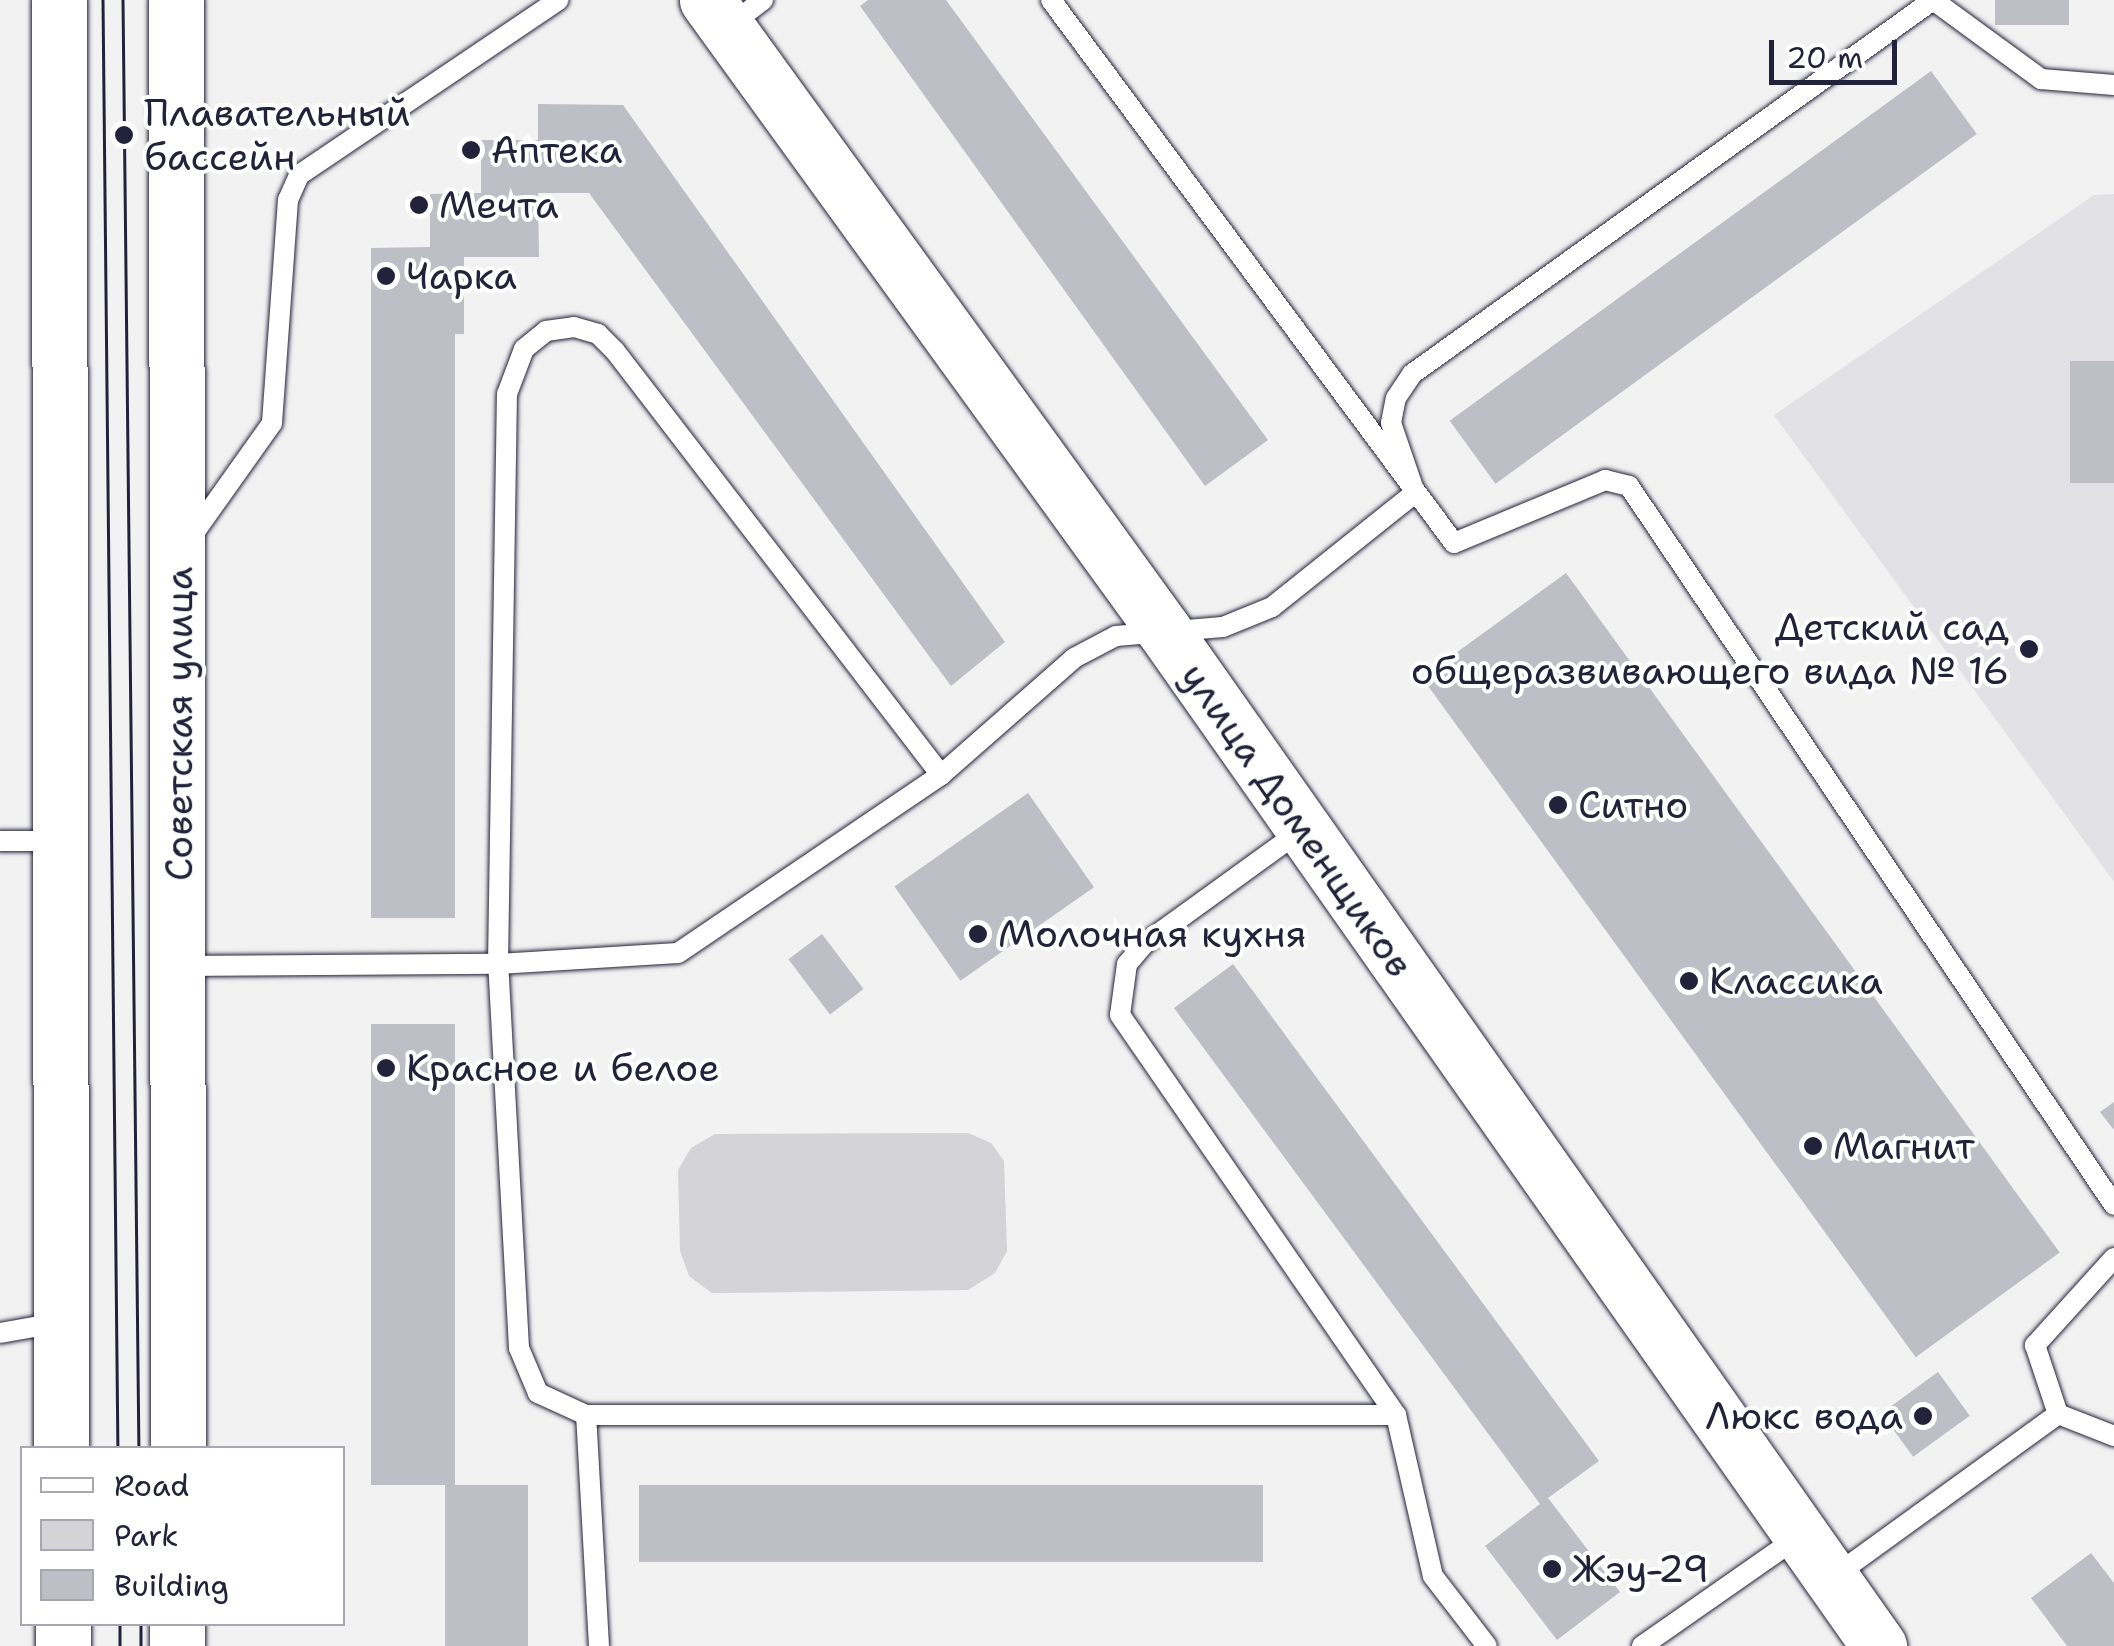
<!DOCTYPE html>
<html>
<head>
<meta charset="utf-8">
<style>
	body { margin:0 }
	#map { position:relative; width:2114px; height:1646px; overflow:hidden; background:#f2f2f3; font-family:"Shantell Sans",sans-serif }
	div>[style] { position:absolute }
	.built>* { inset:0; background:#e2e2e6 }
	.green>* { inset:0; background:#d3d3d8 }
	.building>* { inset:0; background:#bebec6; transform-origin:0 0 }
	.roads { filter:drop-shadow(0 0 2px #22223b) drop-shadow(0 0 2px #22223b) }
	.lane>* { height:20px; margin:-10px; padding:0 10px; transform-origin:10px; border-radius:10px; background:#fff }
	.secondary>* { height:55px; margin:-27.5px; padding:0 27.5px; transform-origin:27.5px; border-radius:27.5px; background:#fff }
	.primary>* { height:55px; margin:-27.5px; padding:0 27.5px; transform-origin:27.5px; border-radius:27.5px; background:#fff }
	.tram>* { height:2.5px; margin:-1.25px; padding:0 1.25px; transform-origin:1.25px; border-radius:1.25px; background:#22223b }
	.dots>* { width:28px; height:28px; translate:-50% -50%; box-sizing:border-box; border:5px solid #fff; border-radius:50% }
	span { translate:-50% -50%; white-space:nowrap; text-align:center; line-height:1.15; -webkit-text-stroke:8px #fff; paint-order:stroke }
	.poi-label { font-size:38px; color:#22223b }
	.left { translate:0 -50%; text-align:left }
	.right { translate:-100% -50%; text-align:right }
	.street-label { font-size:38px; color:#22223b }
	.legend { position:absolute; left:20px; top:1446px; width:325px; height:180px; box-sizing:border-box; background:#fff; border:2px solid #a7a7b1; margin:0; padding:12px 18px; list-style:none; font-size:30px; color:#22223b }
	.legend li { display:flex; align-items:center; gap:20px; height:50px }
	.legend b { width:50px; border:2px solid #a7a7b1 }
	.scale { position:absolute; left:1769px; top:40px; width:128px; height:45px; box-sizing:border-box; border:5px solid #22223b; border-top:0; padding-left:12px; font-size:30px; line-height:35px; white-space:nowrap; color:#22223b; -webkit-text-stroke:8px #fff; paint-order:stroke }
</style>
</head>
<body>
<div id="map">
	<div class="built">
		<i style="clip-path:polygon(2114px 194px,2114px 882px,1774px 415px,2094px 195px)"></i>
	</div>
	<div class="green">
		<i style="clip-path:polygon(968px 1133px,991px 1143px,1004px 1161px,1007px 1251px,995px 1273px,968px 1290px,712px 1293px,689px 1276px,680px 1251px,678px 1170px,691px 1148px,715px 1134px)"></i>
	</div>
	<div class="building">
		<i style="clip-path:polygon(868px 0,946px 0,1268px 440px,1205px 486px,860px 6px)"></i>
		<i style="left:1995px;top:0;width:74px;height:25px"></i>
		<i style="left:1931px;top:71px;width:78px;height:595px;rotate:54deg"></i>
		<i style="clip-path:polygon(538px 104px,623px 105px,1005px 642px,951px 686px,589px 193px,538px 193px,539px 257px,464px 257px,464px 334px,455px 334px,455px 918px,371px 918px,371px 248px,430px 247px,430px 194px,481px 193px,481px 140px,538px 140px)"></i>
		<i style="left:2070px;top:361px;width:44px;height:122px"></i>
		<i style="left:1566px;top:573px;width:840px;height:178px;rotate:54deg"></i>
		<i style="left:1028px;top:793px;width:115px;height:163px;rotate:55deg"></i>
		<i style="left:822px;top:934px;width:69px;height:42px;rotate:53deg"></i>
		<i style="clip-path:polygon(1233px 964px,1599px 1461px,1548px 1498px,1620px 1592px,1557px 1640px,1485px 1546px,1540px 1504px,1174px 1008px)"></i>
		<i style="clip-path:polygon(371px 1024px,455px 1024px,455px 1485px,528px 1485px,528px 1646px,445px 1646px,445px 1485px,371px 1485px)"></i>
		<i style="clip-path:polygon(2114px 1102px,2114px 1130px,2100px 1112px)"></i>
		<i style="left:1938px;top:1372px;width:54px;height:70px;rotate:54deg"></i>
		<i style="left:639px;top:1485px;width:624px;height:77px"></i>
		<i style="clip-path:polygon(2091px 1553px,2114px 1583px,2114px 1646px,2067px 1646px,2031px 1598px)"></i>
	</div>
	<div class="roads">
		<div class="lane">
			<i style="left:1051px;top:0;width:676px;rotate:53.42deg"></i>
			<i style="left:1454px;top:543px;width:164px;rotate:-22.6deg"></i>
			<i style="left:1605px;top:480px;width:25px;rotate:14deg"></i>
			<i style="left:1629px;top:486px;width:867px;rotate:56deg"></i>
			<i style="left:729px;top:26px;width:43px;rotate:-37.4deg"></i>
			<i style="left:189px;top:540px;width:143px;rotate:-54.6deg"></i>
			<i style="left:272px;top:423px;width:224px;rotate:-85.9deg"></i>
			<i style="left:288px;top:200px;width:27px;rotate:-66deg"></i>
			<i style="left:299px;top:175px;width:313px;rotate:-34deg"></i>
			<i style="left:1303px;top:829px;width:196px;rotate:144.1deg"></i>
			<i style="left:1144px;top:944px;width:26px;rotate:130deg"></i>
			<i style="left:1127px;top:964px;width:51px;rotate:97.8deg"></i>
			<i style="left:1120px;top:1015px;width:486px;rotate:55.4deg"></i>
			<i style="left:0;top:841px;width:57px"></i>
			<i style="left:179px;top:966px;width:319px;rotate:-0.4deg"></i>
			<i style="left:498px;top:964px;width:180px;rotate:-3.5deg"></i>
			<i style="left:678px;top:953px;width:318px;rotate:-34.1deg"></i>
			<i style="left:941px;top:775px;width:177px;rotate:-41.3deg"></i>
			<i style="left:1074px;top:658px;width:47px;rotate:-27.6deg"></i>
			<i style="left:1116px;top:636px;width:107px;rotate:-4.8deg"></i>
			<i style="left:1223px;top:627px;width:53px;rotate:-22.2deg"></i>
			<i style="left:1272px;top:607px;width:183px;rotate:-38.6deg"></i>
			<i style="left:1415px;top:493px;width:74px;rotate:-108.9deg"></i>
			<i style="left:1391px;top:423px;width:25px;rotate:-79deg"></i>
			<i style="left:1396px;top:398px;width:29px;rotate:-56deg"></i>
			<i style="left:1412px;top:374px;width:641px;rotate:-35.67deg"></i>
			<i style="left:1933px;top:0;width:134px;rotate:36.2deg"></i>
			<i style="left:2041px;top:79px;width:73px;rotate:4.7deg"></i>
			<i style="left:2114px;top:1258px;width:118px;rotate:132.2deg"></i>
			<i style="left:2035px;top:1345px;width:73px;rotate:71.6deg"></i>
			<i style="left:2058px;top:1414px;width:60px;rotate:21.4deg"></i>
			<i style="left:0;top:1333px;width:58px;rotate:-10deg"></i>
			<i style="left:586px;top:1415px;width:810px"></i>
			<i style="left:1396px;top:1415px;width:165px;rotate:77.1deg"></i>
			<i style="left:1433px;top:1576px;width:88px;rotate:52.4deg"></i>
			<i style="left:1833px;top:1577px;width:278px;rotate:-35.9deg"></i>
			<i style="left:599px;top:1646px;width:231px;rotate:-93.2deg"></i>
			<i style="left:586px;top:1415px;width:53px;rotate:-155.4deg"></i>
			<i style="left:538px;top:1393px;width:49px;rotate:-112.9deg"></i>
			<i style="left:519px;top:1348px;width:385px;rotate:-93.1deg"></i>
			<i style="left:498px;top:964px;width:570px;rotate:-89.1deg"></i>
			<i style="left:507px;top:394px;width:48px;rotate:-69.3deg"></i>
			<i style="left:524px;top:349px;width:28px;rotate:-39deg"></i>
			<i style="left:546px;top:331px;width:28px;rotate:-8deg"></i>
			<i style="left:574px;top:327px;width:25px;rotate:16deg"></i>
			<i style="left:598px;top:334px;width:24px;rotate:45deg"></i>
			<i style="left:615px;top:351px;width:535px;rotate:52.44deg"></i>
			<i style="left:1642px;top:1646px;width:190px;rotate:-34.9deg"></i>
		</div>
		<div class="secondary">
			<i style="left:707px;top:0;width:777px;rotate:54.06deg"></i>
			<i style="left:1163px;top:629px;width:1244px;rotate:54.85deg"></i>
		</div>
		<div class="primary">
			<i style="left:59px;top:0;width:1448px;rotate:89.92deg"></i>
			<i style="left:176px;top:0;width:1448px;rotate:89.92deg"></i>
			<i style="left:63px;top:1624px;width:22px;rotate:90deg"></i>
			<i style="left:177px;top:1646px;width:22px;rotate:-90deg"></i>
		</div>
	</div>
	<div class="tram">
		<i style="left:103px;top:0;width:1448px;rotate:89.41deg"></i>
		<i style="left:123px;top:0;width:1448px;rotate:89.37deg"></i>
		<i style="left:120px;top:1624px;width:22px;rotate:90deg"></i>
		<i style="left:141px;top:1624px;width:22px;rotate:90deg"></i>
	</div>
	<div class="dots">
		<i style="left:124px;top:135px;background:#22223b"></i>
		<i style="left:471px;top:150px;background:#22223b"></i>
		<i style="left:419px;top:205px;background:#22223b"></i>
		<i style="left:386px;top:276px;background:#22223b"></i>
		<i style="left:2029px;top:649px;background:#22223b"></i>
		<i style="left:1558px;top:805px;background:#22223b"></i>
		<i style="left:978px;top:934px;background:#22223b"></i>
		<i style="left:1689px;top:981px;background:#22223b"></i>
		<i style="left:386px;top:1068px;background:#22223b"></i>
		<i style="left:1813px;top:1146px;background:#22223b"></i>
		<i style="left:1923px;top:1416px;background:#22223b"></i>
		<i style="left:1552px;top:1569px;background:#22223b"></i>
	</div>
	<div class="poi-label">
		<span class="left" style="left:144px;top:135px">Плавательный<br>бассейн</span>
		<span class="left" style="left:491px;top:150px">Аптека</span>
		<span class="left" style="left:439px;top:205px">Мечта</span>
		<span class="left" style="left:406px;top:276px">Чарка</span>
		<span class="right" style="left:2009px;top:649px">Детский сад<br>общеразвивающего вида № 16</span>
		<span class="left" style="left:1578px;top:805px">Ситно</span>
		<span class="left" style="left:998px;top:934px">Молочная кухня</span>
		<span class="left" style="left:1709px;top:981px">Классика</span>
		<span class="left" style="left:406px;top:1068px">Красное и белое</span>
		<span class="left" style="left:1833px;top:1146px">Магнит</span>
		<span class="right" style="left:1903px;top:1416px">Люкс вода</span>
		<span class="left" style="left:1572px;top:1569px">Жэу-29</span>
	</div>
	<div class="street-label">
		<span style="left:179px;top:724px;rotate:-90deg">Советская улица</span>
		<span style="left:1297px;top:820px;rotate:55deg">улица Доменщиков</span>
	</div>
	<ul class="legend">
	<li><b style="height:12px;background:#fff"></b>Road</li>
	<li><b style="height:28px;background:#d3d3d8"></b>Park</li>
	<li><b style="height:28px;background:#bebec6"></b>Building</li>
	</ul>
	<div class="scale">20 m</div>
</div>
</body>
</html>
